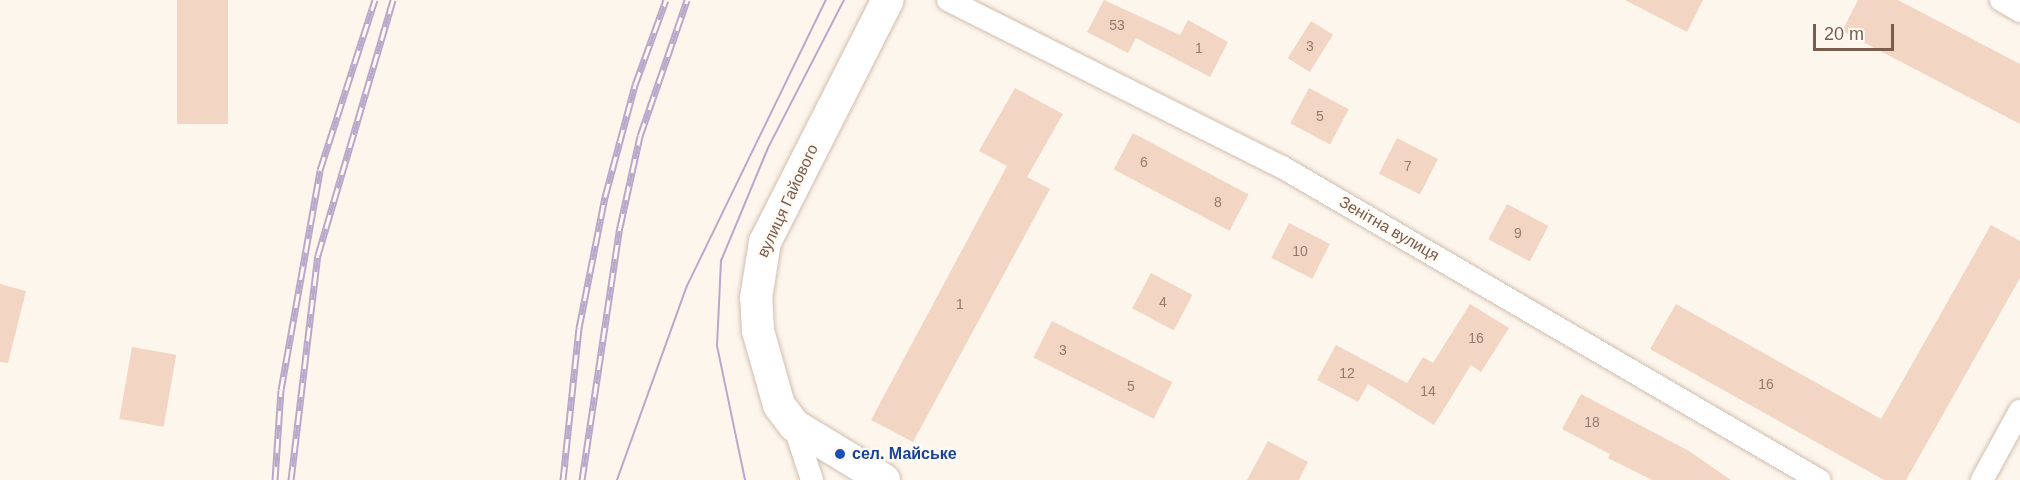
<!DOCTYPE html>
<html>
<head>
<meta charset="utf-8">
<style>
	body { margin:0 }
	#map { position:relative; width:2020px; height:480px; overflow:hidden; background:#fdf6ec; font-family:Helvetica,sans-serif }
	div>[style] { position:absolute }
	.building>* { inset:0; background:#f3d5c3; transform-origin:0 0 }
	.roads { filter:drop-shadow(0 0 2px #d1beb0) drop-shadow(0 0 2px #d1beb0) }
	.street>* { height:22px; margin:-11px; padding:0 11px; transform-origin:11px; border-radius:11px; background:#fff }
	.secondary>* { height:32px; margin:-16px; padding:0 16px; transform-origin:16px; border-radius:16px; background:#fff }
	.tram>* { height:1.5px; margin:-0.75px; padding:0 0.75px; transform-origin:0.75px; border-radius:0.75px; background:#b9a8c9 }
	.rail>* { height:7px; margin-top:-3.5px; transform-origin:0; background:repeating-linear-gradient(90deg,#fffaf3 0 14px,#b9a8c9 0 28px); box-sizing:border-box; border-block:2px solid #b9a8c9 }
	.dots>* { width:16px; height:16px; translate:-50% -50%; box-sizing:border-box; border:3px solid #fffaf3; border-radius:50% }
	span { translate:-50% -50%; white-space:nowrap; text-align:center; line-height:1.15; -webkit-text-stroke:5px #fffaf3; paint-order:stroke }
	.number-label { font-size:14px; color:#987a6a }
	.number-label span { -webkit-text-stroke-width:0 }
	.street-label { font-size:16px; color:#7a5c4d }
	.transit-label { font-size:16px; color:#164399; font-weight:700 }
	.left { translate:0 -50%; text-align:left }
	.scale { position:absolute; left:1813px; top:24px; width:81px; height:27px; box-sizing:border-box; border:3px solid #7a5c4d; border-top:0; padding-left:8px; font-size:18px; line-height:21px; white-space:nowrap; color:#7a5c4d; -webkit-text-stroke:4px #fffaf3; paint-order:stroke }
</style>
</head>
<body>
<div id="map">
	<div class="building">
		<i style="left:177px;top:0;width:51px;height:124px"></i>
		<i style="clip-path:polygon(1104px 0,1180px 35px,1188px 20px,1228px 42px,1210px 77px,1136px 38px,1128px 53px,1087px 32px)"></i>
		<i style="clip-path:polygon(1625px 0,1703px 0,1687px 32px)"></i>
		<i style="clip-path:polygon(1858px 0,1898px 0,2020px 64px,2020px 124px,1842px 31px)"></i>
		<i style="left:1311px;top:21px;width:26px;height:44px;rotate:32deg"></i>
		<i style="clip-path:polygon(1015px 88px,1063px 114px,1027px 177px,1050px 189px,913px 442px,871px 420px,1007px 166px,979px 151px)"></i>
		<i style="left:1309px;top:88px;width:45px;height:40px;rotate:28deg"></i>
		<i style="left:1133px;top:133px;width:131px;height:41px;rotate:28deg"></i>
		<i style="left:1397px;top:138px;width:46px;height:40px;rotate:27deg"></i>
		<i style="left:1507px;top:204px;width:47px;height:40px;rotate:28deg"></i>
		<i style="left:1289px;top:223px;width:46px;height:39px;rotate:27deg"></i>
		<i style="clip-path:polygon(1991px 225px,2020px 241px,2020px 278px,1906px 480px,1884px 480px,1650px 349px,1676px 304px,1881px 419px)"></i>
		<i style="left:1151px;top:273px;width:47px;height:40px;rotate:28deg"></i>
		<i style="clip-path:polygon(0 284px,26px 291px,8px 363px,0 362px)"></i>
		<i style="clip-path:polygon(1470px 304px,1509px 328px,1481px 372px,1471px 365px,1434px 425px,1368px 384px,1358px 402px,1317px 380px,1336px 345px,1407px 383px,1423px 357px,1433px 363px)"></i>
		<i style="left:1052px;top:321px;width:135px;height:41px;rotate:27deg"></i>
		<i style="left:132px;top:347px;width:45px;height:73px;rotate:10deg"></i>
		<i style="clip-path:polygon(1581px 394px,1689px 451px,1731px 480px,1652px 480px,1608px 458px,1610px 454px,1562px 429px)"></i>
		<i style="clip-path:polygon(1268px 441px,1308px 462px,1299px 480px,1247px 480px)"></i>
	</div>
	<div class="roads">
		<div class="street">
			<i style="left:948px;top:0;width:373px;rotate:26.6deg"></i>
			<i style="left:1282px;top:167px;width:622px;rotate:30.24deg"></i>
			<i style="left:2001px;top:0;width:22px;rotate:30deg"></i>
			<i style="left:794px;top:425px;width:58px;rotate:71.9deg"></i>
			<i style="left:1982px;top:480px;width:79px;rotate:-61.2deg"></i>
		</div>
		<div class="secondary">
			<i style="left:884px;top:480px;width:105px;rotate:-148.6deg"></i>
			<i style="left:794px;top:425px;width:25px;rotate:-127deg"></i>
			<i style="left:779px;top:405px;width:77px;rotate:-105.8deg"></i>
			<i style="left:758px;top:331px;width:33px;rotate:-93deg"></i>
			<i style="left:756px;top:298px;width:57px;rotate:-80.9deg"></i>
			<i style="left:765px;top:242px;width:271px;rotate:-63.1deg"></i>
		</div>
	</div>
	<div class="tram">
		<i style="left:617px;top:480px;width:206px;rotate:-70.2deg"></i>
		<i style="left:687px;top:286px;width:318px;rotate:-64.1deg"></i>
		<i style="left:745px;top:480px;width:137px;rotate:-101.8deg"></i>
		<i style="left:717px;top:346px;width:85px;rotate:-87.3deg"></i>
		<i style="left:721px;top:261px;width:122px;rotate:-67.4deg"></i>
		<i style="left:768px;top:148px;width:166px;rotate:-62.8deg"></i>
	</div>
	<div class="rail">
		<i style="left:275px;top:480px;width:90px;rotate:-86.2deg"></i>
		<i style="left:281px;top:390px;width:223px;rotate:-79.9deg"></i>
		<i style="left:320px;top:170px;width:179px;rotate:-72.1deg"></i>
		<i style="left:291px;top:480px;width:227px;rotate:-83.2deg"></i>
		<i style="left:318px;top:255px;width:266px;rotate:-73.6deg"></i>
		<i style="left:563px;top:480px;width:153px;rotate:-84deg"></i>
		<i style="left:579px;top:328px;width:134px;rotate:-78.8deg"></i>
		<i style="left:605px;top:197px;width:116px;rotate:-75deg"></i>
		<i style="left:635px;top:85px;width:90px;rotate:-70deg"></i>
		<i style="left:582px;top:480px;width:256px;rotate:-81.5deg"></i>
		<i style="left:620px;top:227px;width:93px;rotate:-77.6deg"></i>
		<i style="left:640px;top:136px;width:144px;rotate:-70.9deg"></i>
	</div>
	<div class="dots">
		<i style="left:840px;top:454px;background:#1a4fb4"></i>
	</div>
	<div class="number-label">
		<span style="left:1117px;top:25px">53</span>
		<span style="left:1310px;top:46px">3</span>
		<span style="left:1199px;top:48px">1</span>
		<span style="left:1320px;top:116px">5</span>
		<span style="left:1144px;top:162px">6</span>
		<span style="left:1408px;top:166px">7</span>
		<span style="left:1218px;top:202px">8</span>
		<span style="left:1518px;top:233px">9</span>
		<span style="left:1300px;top:251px">10</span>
		<span style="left:1163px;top:302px">4</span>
		<span style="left:960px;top:304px">1</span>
		<span style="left:1476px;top:338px">16</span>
		<span style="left:1063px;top:350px">3</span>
		<span style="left:1347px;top:373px">12</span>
		<span style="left:1766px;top:384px">16</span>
		<span style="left:1131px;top:386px">5</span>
		<span style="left:1428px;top:391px">14</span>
		<span style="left:1592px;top:422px">18</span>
	</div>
	<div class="street-label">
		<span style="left:788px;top:201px;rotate:-65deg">вулиця Гайового</span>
		<span style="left:1389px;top:229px;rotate:30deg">Зенітна вулиця</span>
	</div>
	<div class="transit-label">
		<span class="left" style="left:852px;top:454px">сел. Майське</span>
	</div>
	<div class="scale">20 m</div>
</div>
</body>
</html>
